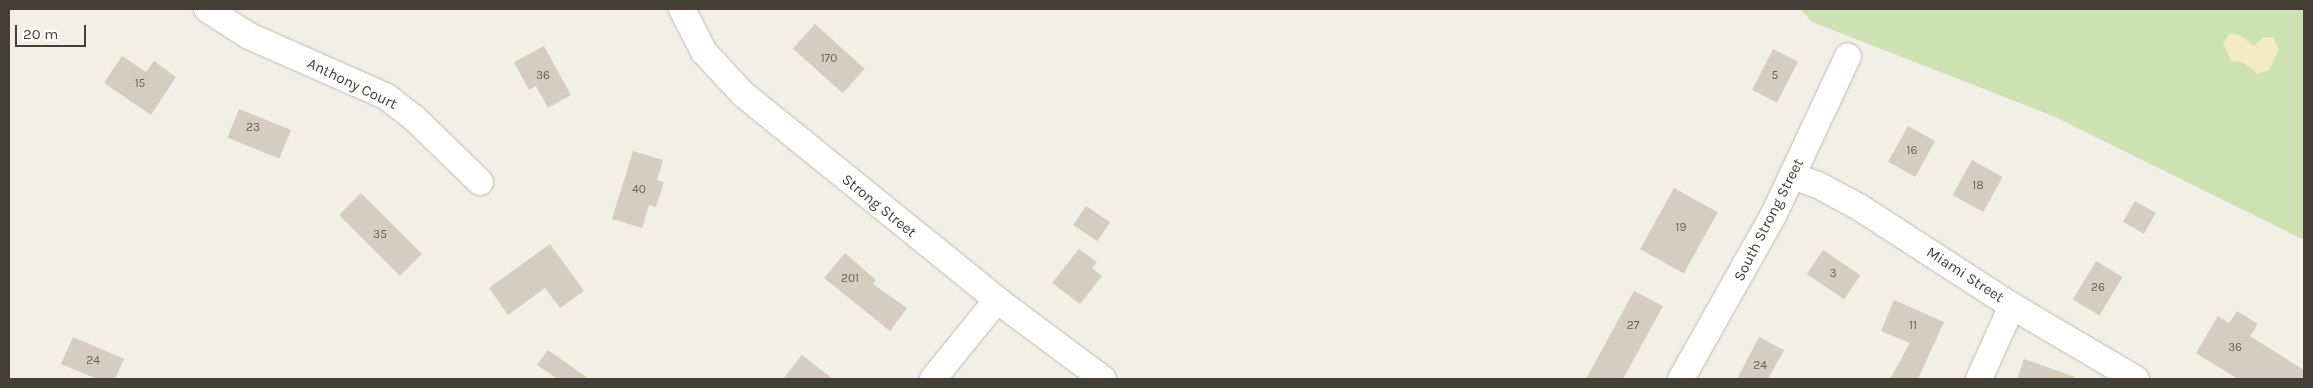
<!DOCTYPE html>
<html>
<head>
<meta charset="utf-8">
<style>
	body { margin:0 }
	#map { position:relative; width:2313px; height:388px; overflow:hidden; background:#f2efe7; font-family:Karla,sans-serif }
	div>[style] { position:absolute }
	.green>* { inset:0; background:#cce2b3 }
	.sand>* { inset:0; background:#f3ebc5 }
	.building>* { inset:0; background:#d5cdc0; transform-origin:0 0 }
	.roads { filter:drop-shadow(0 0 1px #bfb9ad) drop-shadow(0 0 1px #bfb9ad) }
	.minor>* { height:26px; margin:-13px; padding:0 13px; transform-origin:13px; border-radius:13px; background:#fff }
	span { translate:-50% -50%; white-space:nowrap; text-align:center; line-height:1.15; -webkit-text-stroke:5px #fff; paint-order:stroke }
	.number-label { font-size:12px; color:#686258 }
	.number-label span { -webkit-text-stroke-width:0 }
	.street-label { font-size:15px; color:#443f36 }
	.frame { position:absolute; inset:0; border:10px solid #443f36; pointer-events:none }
	.scale { position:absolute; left:15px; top:25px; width:71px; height:22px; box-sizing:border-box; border:2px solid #443f36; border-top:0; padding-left:6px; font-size:15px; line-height:18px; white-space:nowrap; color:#443f36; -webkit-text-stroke:4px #fff; paint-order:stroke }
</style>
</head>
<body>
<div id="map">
	<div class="green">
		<i style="clip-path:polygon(1800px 9px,2304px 9px,2304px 240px,2053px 116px,1812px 22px)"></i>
	</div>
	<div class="sand">
		<i style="clip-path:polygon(2230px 33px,2240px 35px,2254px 46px,2264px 37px,2273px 37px,2279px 50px,2269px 70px,2258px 74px,2243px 62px,2231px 61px,2223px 43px)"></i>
	</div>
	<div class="building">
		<i style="left:815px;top:24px;width:67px;height:33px;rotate:42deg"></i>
		<i style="clip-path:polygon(544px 46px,571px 95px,548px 108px,536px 86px,529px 90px,514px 62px)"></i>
		<i style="left:1773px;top:49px;width:28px;height:46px;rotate:27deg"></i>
		<i style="clip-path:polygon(122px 56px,146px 72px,154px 61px,176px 77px,151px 115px,104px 83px)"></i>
		<i style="left:239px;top:109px;width:56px;height:31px;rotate:22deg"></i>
		<i style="left:1908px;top:126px;width:31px;height:41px;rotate:29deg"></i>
		<i style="clip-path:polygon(633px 151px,663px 160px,657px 180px,664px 182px,656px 207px,649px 205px,642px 228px,612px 219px)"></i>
		<i style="left:1972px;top:160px;width:35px;height:40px;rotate:29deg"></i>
		<i style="left:1674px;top:188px;width:50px;height:70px;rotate:29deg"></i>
		<i style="left:361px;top:193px;width:86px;height:31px;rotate:45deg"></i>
		<i style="left:2135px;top:201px;width:24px;height:24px;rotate:30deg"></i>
		<i style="left:1086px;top:206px;width:29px;height:23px;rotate:34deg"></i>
		<i style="clip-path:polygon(550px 244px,584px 291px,560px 308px,545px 288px,508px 315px,489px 288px)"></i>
		<i style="clip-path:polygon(1079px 249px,1097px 262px,1092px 268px,1102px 276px,1080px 304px,1052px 283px)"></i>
		<i style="left:1823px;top:250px;width:45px;height:29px;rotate:34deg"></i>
		<i style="clip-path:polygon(845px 253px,876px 280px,873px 284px,907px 308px,890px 331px,824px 278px)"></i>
		<i style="left:2096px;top:261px;width:31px;height:45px;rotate:31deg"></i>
		<i style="clip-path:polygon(1634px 291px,1663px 306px,1623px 379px,1586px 379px)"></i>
		<i style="clip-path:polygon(1894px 300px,1944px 322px,1918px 379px,1890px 379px,1910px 343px,1881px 331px)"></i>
		<i style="clip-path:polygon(2237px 311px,2258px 324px,2250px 336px,2304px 370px,2304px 379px,2238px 379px,2196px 353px,2218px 316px,2229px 323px)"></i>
		<i style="clip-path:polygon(73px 337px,124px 359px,115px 379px,97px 379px,61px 364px)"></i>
		<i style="clip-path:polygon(1759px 337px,1784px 350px,1768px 379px,1737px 379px)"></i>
		<i style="clip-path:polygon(548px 350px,589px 379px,558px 379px,537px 365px)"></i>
		<i style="clip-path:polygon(802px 355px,833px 379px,783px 379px)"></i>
		<i style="clip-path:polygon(2024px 359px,2075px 377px,2074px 379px,2017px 379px)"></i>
	</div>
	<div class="roads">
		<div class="minor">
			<i style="left:207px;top:9px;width:50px;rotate:32.7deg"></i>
			<i style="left:249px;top:36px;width:151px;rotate:23.8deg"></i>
			<i style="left:387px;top:97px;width:34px;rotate:38deg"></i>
			<i style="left:414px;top:118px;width:92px;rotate:44.1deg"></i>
			<i style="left:682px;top:9px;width:48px;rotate:62.9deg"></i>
			<i style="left:704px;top:52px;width:57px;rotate:47.1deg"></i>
			<i style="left:743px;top:94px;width:327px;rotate:39deg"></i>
			<i style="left:997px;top:300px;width:132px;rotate:36.7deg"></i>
			<i style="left:1793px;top:176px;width:27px;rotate:20deg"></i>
			<i style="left:1818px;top:185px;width:47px;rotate:28.2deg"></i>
			<i style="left:1859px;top:207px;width:182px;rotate:32.9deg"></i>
			<i style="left:2012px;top:306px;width:144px;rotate:30.5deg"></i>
			<i style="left:933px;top:379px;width:102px;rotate:-51deg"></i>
			<i style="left:1681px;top:379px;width:189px;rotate:-60.6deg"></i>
			<i style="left:1774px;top:214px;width:174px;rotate:-64.9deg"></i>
			<i style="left:1979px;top:379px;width:80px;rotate:-65.7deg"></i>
		</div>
	</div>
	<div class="number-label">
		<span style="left:829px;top:59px">170</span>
		<span style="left:543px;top:76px">36</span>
		<span style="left:1775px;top:76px">5</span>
		<span style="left:140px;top:84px">15</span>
		<span style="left:253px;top:128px">23</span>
		<span style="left:1912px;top:151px">16</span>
		<span style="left:1978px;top:186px">18</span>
		<span style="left:639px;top:190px">40</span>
		<span style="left:1681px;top:228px">19</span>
		<span style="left:380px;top:235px">35</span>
		<span style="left:1833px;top:274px">3</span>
		<span style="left:850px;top:279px">201</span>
		<span style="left:2098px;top:288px">26</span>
		<span style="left:1633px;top:326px">27</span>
		<span style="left:1913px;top:326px">11</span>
		<span style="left:2235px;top:348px">36</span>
		<span style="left:93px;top:361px">24</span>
		<span style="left:1760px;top:366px">24</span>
	</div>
	<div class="street-label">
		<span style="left:352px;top:84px;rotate:26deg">Anthony Court</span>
		<span style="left:879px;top:206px;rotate:39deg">Strong Street</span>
		<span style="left:1769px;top:220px;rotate:-63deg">South Strong Street</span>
		<span style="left:1965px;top:275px;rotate:33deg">Miami Street</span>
	</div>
	<div class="frame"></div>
	<div class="scale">20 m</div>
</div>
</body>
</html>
